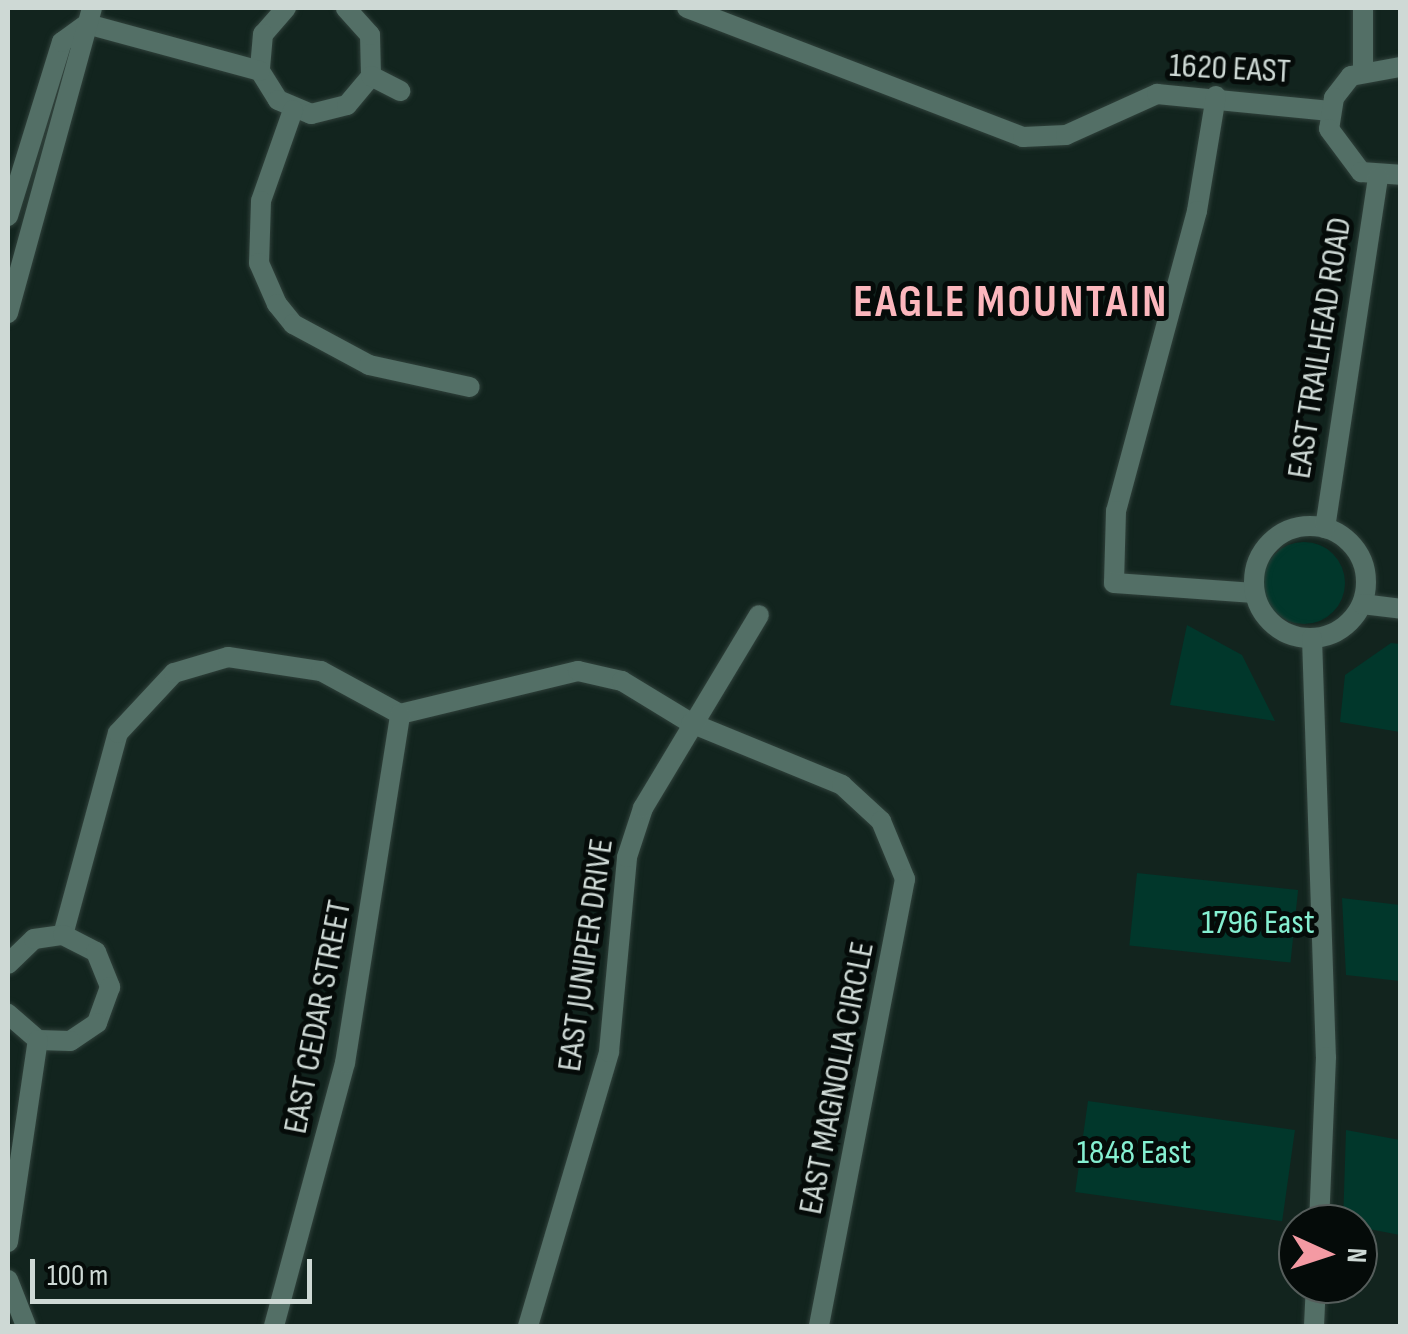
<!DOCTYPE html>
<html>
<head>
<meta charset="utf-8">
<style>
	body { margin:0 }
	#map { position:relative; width:1408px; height:1334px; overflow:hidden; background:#12241e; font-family:"Sofia Sans Condensed",sans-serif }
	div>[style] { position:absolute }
	.green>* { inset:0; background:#01372b; transform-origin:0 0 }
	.round { border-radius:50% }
	.roads { filter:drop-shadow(0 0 2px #30413b) drop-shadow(0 0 2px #30413b) }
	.minor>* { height:20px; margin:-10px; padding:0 10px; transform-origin:10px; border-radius:10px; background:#536f66 }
	.minor>.ring { margin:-10px; padding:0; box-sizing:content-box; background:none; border:20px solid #536f66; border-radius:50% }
	span { translate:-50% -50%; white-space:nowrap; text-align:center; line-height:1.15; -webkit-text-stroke:10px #050b09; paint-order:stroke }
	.street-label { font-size:35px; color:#ced9d5 }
	.park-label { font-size:35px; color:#85efd1 }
	.district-label { font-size:45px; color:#fcb7bd; font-weight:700; letter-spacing:2.5px }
	.frame { position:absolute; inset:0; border:10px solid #ced9d5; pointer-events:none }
	.north { position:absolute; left:1278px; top:1204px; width:100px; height:100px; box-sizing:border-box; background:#050b09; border:2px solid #555d5b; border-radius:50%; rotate:93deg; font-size:28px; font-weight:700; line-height:40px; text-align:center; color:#ced9d5 }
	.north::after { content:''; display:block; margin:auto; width:35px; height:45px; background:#f49aa3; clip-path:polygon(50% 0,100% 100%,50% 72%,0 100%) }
	.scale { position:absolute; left:30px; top:1259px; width:282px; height:45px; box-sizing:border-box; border:5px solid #ced9d5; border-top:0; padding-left:12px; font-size:30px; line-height:35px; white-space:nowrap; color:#ced9d5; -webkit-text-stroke:8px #050b09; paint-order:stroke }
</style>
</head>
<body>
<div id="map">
	<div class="green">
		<i class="round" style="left:1263px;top:542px;width:82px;height:82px"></i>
		<i style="clip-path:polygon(1187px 625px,1242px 655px,1275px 721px,1170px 705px)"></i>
		<i style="clip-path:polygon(1391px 643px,1400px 644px,1400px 732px,1340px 722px,1345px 675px)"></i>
		<i style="left:1137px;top:873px;width:162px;height:73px;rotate:6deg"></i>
		<i style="clip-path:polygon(1342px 898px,1400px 905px,1400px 981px,1346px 975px)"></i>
		<i style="left:1088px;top:1101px;width:209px;height:92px;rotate:8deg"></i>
		<i style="clip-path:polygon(1346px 1130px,1400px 1140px,1400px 1235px,1343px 1224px)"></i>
	</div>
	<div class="roads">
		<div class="minor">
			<i style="left:286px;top:8px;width:35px;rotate:131deg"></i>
			<i style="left:263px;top:34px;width:37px;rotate:95deg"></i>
			<i style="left:260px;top:71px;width:34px;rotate:58deg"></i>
			<i style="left:278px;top:100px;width:36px;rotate:23deg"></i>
			<i style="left:311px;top:114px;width:37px;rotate:-14deg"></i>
			<i style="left:347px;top:105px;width:38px;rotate:-50deg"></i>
			<i style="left:371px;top:76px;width:41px;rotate:-91.4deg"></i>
			<i style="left:370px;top:35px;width:36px;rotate:-132deg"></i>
			<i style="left:687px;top:8px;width:360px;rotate:21deg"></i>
			<i style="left:1023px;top:137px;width:43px;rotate:-2.7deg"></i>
			<i style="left:1066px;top:135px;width:100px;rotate:-24.3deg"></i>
			<i style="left:1157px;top:94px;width:174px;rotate:5.6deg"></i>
			<i style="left:87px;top:24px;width:179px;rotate:15.2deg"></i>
			<i style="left:1400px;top:67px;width:50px;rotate:169.6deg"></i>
			<i style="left:1351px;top:76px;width:28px;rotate:128deg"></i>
			<i style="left:1334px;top:98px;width:31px;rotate:99deg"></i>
			<i style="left:1329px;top:129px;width:54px;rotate:53.3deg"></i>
			<i style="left:1361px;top:172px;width:39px;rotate:4deg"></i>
			<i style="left:1363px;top:69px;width:61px;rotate:-90deg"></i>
			<i style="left:371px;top:76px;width:33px;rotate:27deg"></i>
			<i style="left:1216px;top:96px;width:117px;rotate:99.4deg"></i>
			<i style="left:1197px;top:211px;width:311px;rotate:105.1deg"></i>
			<i style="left:1116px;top:511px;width:72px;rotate:91.6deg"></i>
			<i style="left:1114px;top:583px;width:141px;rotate:4.1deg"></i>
			<i style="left:293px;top:110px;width:96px;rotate:109.4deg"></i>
			<i style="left:261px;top:201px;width:62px;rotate:91.8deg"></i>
			<i style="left:259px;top:263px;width:45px;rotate:66.3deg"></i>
			<i style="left:277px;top:304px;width:26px;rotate:51deg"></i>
			<i style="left:293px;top:324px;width:86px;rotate:28.3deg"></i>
			<i style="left:369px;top:365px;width:103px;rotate:12.3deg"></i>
			<i style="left:8px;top:216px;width:182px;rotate:-72.8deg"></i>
			<i style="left:62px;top:42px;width:31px;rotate:-36deg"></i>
			<i style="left:8px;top:313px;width:316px;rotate:-74.6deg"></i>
			<i class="ring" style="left:1254px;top:526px;width:92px;height:92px"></i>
			<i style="left:1325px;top:528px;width:355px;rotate:-81.4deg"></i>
			<i style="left:1362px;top:604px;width:38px;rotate:7deg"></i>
			<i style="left:1312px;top:638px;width:419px;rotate:88.1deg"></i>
			<i style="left:1326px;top:1057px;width:167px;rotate:92.4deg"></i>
			<i style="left:63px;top:935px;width:209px;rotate:-74.8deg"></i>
			<i style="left:118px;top:733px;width:82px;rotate:-47deg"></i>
			<i style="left:174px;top:673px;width:56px;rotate:-16.5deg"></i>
			<i style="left:228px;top:657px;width:94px;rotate:8.6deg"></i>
			<i style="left:321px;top:671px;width:90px;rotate:28.6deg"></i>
			<i style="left:400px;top:714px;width:183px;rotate:-13.6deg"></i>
			<i style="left:578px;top:671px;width:45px;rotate:12.8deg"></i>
			<i style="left:622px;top:681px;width:81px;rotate:31.3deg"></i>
			<i style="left:691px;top:723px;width:163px;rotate:22.3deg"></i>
			<i style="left:842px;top:785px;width:53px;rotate:42.7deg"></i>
			<i style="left:881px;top:821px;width:63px;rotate:67.5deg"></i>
			<i style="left:905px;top:879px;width:455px;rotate:100.9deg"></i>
			<i style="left:8px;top:964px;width:36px;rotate:-44deg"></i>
			<i style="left:34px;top:939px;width:29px;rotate:-8deg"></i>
			<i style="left:63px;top:935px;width:37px;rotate:27deg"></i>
			<i style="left:96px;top:952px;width:38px;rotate:68deg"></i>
			<i style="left:110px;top:987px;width:38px;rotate:110deg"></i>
			<i style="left:97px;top:1023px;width:32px;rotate:146deg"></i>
			<i style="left:70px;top:1041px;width:32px;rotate:-178deg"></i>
			<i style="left:38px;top:1040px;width:40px;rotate:-139deg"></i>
			<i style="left:8px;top:1242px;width:204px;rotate:-81.6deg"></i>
			<i style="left:8px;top:1280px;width:49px;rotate:68.6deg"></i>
			<i style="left:274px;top:1326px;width:272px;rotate:-74.9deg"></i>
			<i style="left:345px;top:1063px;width:353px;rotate:-81deg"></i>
			<i style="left:528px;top:1326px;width:286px;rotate:-73.5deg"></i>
			<i style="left:609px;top:1052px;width:196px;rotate:-84.7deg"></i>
			<i style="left:627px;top:857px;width:52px;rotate:-71.9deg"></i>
			<i style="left:643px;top:808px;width:225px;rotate:-59deg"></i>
			<i style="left:1314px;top:1326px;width:42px;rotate:-87.3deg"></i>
		</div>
	</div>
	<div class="street-label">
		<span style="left:1230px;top:69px;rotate:3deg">1620 EAST</span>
		<span style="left:1320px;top:348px;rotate:-81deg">EAST TRAILHEAD ROAD</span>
		<span style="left:586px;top:955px;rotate:-82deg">EAST JUNIPER DRIVE</span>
		<span style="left:318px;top:1017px;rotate:-79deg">EAST CEDAR STREET</span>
		<span style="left:837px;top:1078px;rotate:-79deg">EAST MAGNOLIA CIRCLE</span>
	</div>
	<div class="park-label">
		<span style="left:1258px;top:923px">1796 East</span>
		<span style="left:1134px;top:1153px">1848 East</span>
	</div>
	<div class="district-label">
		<span style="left:1011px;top:303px">EAGLE MOUNTAIN</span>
	</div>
	<div class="frame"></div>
	<div class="north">N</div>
	<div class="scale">100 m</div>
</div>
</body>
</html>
